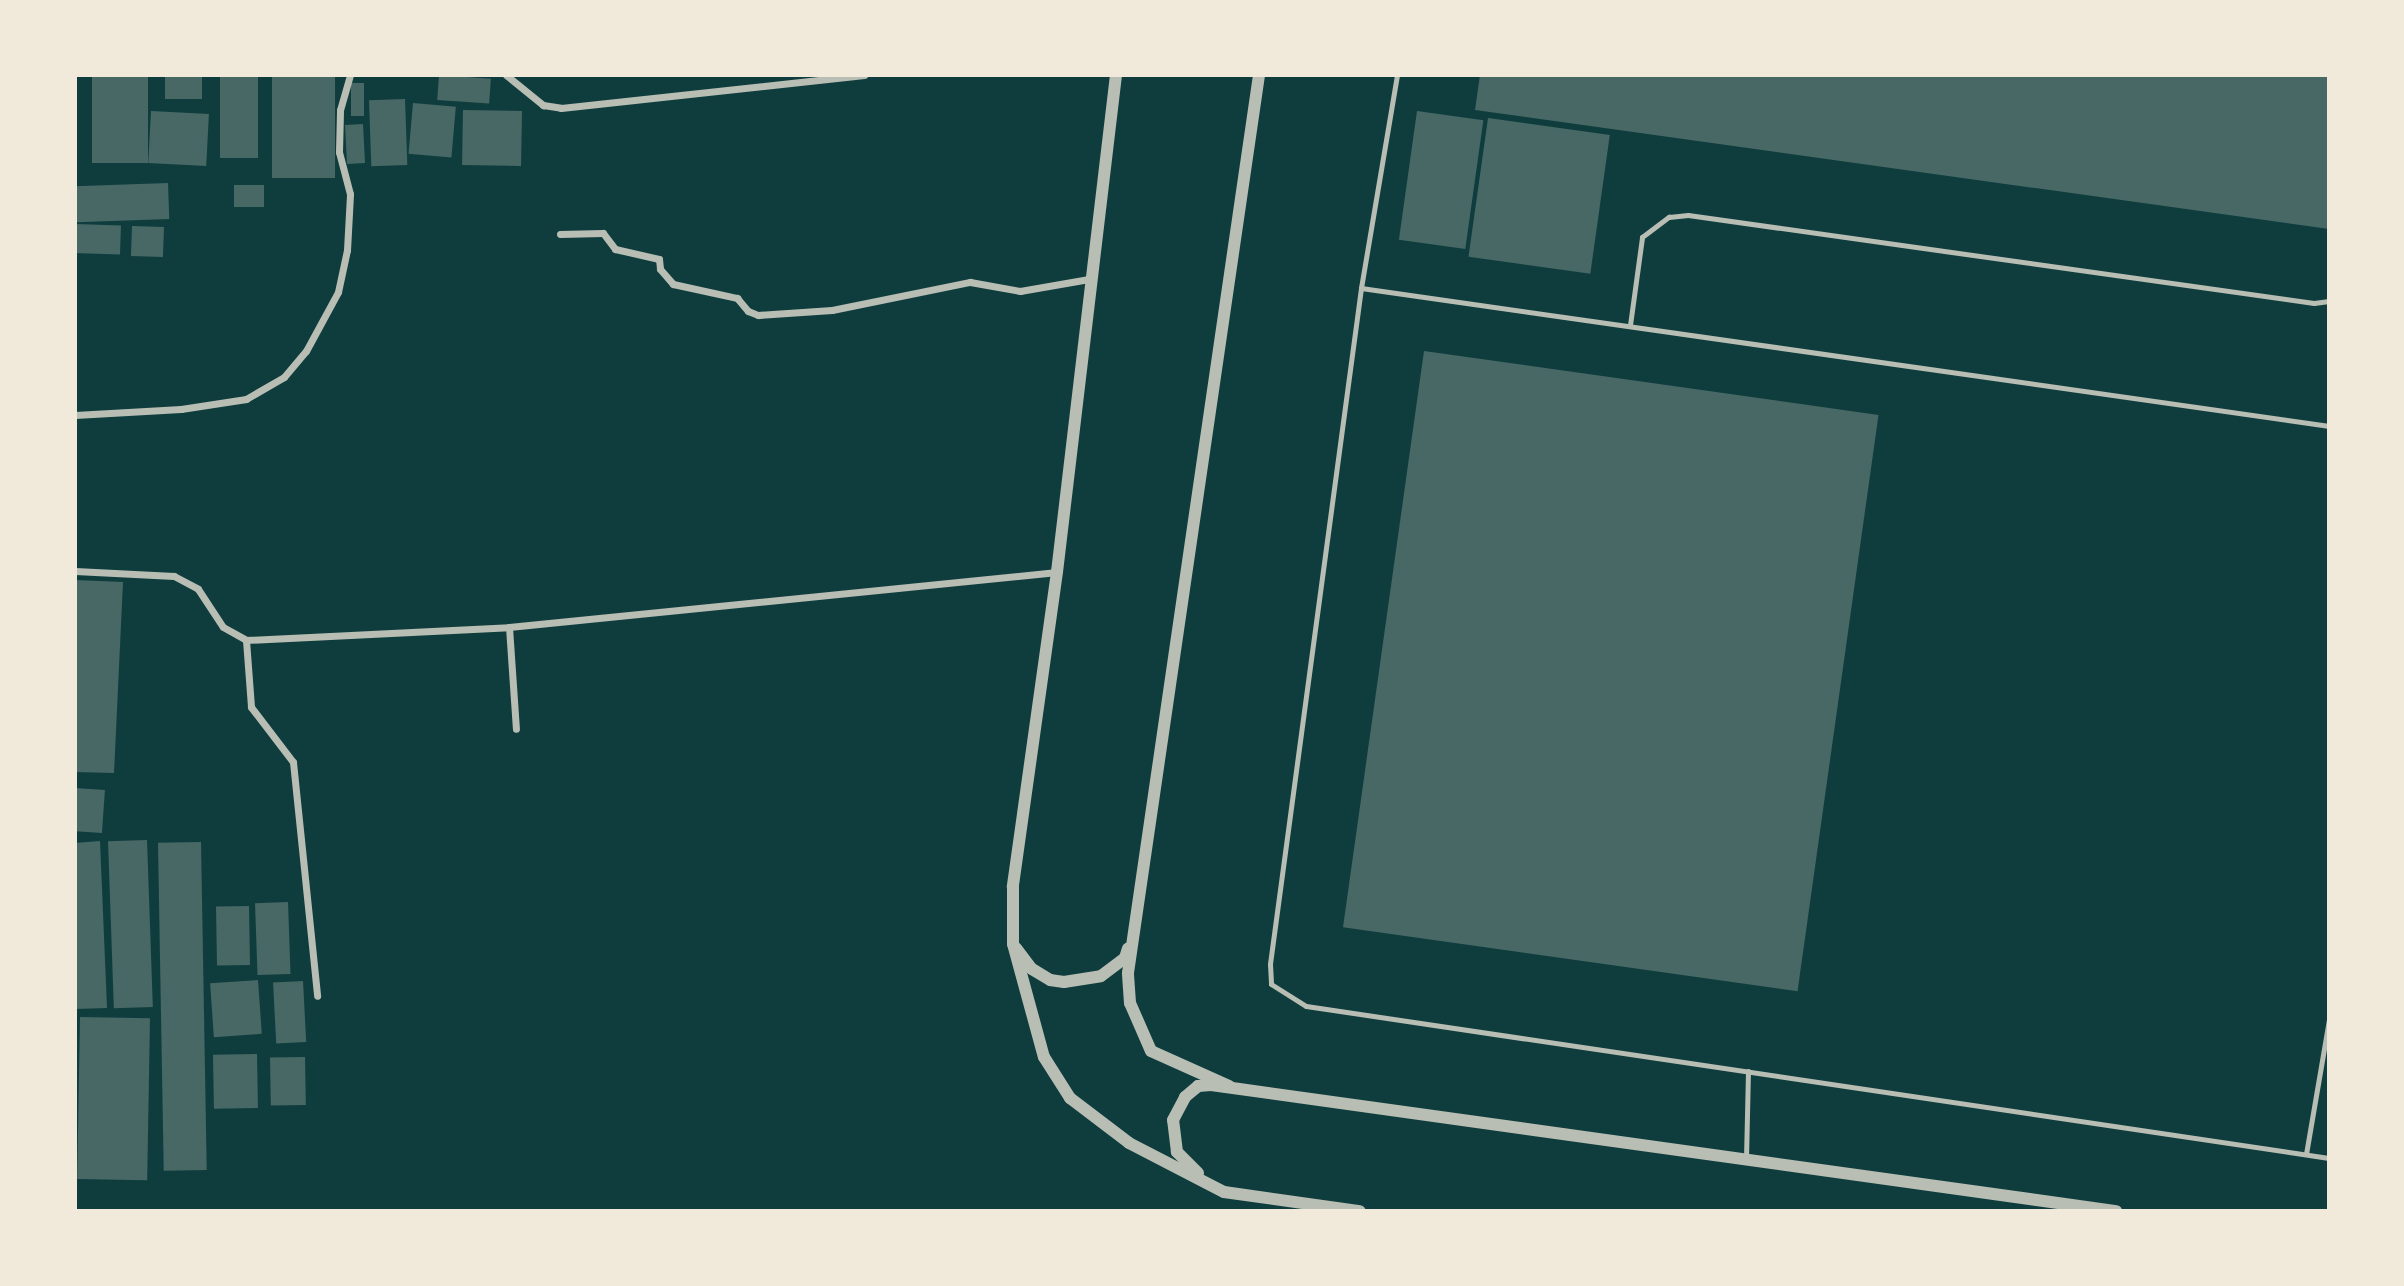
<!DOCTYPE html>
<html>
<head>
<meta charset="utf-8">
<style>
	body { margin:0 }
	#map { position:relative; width:2404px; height:1286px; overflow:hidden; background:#0f3d3e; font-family:Arial,sans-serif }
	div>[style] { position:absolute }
	.building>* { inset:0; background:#486865; transform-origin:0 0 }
	.service>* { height:5px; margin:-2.5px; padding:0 2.5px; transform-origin:2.5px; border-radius:2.5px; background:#b8beb3 }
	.minor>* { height:7px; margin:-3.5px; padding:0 3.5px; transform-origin:3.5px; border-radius:3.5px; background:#b8beb3 }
	.tertiary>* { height:12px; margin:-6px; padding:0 6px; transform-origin:6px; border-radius:6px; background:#b8beb3 }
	span { translate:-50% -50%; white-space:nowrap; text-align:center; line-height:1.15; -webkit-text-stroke:5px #f1e9da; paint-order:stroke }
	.frame { position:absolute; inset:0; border:77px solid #f1e9da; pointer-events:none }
</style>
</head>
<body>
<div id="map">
	<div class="building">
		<i style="left:92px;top:75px;width:56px;height:88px"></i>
		<i style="left:165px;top:75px;width:37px;height:24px"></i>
		<i style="left:220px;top:75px;width:38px;height:83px"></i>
		<i style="left:272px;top:75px;width:63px;height:103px"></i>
		<i style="left:439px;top:75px;width:52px;height:25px;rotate:4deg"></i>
		<i style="clip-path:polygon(1480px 75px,2329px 75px,2329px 229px,1475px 110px)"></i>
		<i style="left:351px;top:83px;width:13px;height:33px"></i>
		<i style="left:405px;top:99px;width:66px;height:36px;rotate:88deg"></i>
		<i style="left:413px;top:103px;width:43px;height:51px;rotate:5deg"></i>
		<i style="left:463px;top:110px;width:59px;height:55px;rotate:1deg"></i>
		<i style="left:151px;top:111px;width:58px;height:52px;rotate:3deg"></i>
		<i style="left:1417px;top:111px;width:67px;height:130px;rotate:8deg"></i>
		<i style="left:1488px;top:118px;width:123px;height:140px;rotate:8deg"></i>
		<i style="left:363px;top:124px;width:39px;height:18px;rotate:87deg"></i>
		<i style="left:168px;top:183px;width:36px;height:93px;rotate:88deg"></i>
		<i style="left:234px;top:185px;width:30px;height:22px"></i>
		<i style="left:75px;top:224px;width:46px;height:29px;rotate:2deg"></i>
		<i style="left:132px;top:226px;width:32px;height:30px;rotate:2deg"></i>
		<i style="left:1424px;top:351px;width:459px;height:582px;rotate:8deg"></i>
		<i style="clip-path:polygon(75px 580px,123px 582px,114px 773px,75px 772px)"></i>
		<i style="left:75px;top:788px;width:30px;height:43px;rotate:4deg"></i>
		<i style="left:147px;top:840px;width:167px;height:39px;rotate:88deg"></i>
		<i style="clip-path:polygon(100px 841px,107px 1008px,75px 1009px,75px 843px)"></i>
		<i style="left:201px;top:842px;width:328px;height:43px;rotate:89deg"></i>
		<i style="left:288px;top:902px;width:72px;height:33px;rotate:88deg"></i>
		<i style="left:249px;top:906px;width:59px;height:33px;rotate:89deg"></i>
		<i style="left:258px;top:980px;width:54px;height:48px;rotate:86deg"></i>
		<i style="left:303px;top:981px;width:61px;height:30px;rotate:87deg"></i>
		<i style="left:80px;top:1017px;width:70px;height:162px;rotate:1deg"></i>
		<i style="left:257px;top:1054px;width:54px;height:44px;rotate:89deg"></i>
		<i style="left:305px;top:1057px;width:48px;height:35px;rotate:89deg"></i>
	</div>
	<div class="service">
		<i style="left:1397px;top:75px;width:216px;rotate:99.6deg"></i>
		<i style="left:1361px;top:288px;width:682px;rotate:97.67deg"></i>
		<i style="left:1270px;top:964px;width:20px;rotate:87deg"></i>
		<i style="left:1271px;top:984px;width:41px;rotate:32.2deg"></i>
		<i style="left:1306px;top:1006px;width:1034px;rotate:8.45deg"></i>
		<i style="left:1361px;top:288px;width:978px;rotate:8.11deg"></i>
		<i style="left:1630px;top:325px;width:89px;rotate:-82.2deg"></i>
		<i style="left:1642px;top:237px;width:34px;rotate:-37deg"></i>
		<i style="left:1669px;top:217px;width:19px;rotate:-6deg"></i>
		<i style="left:1688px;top:215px;width:632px;rotate:8deg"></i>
		<i style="left:2314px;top:303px;width:15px;rotate:-8deg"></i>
		<i style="left:2306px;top:1154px;width:137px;rotate:-80.3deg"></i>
		<i style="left:1746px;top:1159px;width:88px;rotate:-88.7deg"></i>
	</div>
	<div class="minor">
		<i style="left:506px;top:75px;width:48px;rotate:39deg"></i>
		<i style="left:543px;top:105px;width:18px;rotate:9deg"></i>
		<i style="left:561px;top:108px;width:305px;rotate:-6.2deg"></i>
		<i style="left:560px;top:234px;width:43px;rotate:-1.3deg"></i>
		<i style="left:603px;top:233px;width:20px;rotate:53deg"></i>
		<i style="left:615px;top:249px;width:45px;rotate:12.8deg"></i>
		<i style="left:659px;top:259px;width:10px;rotate:84deg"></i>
		<i style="left:660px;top:269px;width:20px;rotate:49deg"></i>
		<i style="left:673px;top:284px;width:66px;rotate:12.3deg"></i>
		<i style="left:737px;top:298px;width:17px;rotate:50deg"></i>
		<i style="left:748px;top:311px;width:11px;rotate:22deg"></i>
		<i style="left:758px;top:315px;width:74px;rotate:-3.9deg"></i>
		<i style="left:832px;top:310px;width:141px;rotate:-11.5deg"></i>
		<i style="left:970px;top:282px;width:51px;rotate:10.2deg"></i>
		<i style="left:1020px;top:291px;width:70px;rotate:-9.9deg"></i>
		<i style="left:75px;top:415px;width:106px;rotate:-3.2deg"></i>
		<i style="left:181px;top:409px;width:66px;rotate:-8.7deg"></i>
		<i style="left:246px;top:399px;width:44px;rotate:-30.1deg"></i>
		<i style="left:284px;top:377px;width:34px;rotate:-50deg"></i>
		<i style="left:306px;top:351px;width:67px;rotate:-61.5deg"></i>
		<i style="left:338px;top:292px;width:43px;rotate:-77.9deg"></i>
		<i style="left:347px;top:250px;width:56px;rotate:-86.9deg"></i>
		<i style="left:350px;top:194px;width:43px;rotate:-104.7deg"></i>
		<i style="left:339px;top:152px;width:42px;rotate:-88.6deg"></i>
		<i style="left:340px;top:110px;width:36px;rotate:-74deg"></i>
		<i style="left:75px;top:571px;width:99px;rotate:2.9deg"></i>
		<i style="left:174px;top:576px;width:27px;rotate:28deg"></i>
		<i style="left:198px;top:589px;width:45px;rotate:56.7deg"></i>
		<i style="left:223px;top:627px;width:26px;rotate:29deg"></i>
		<i style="left:246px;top:640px;width:263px;rotate:-2.8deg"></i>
		<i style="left:509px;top:627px;width:551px;rotate:-5.73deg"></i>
		<i style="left:509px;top:627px;width:102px;rotate:86.1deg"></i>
		<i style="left:246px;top:640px;width:67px;rotate:85.7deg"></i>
		<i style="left:251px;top:707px;width:69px;rotate:52.6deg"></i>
		<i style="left:293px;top:762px;width:235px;rotate:84.1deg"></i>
	</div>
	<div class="tertiary">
		<i style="left:1116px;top:75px;width:500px;rotate:96.77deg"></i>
		<i style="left:1057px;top:572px;width:318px;rotate:98deg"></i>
		<i style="left:1013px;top:887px;width:57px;rotate:90deg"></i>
		<i style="left:1013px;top:944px;width:117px;rotate:74.7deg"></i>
		<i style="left:1044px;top:1057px;width:49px;rotate:57.6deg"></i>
		<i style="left:1070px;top:1098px;width:74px;rotate:37.3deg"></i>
		<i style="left:1129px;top:1143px;width:107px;rotate:27.3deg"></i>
		<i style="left:1224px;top:1192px;width:137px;rotate:8deg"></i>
		<i style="left:1016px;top:948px;width:26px;rotate:53deg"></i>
		<i style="left:1032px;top:969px;width:21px;rotate:31deg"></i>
		<i style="left:1050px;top:980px;width:14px;rotate:8deg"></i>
		<i style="left:1064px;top:982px;width:37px;rotate:-9deg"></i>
		<i style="left:1101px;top:976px;width:30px;rotate:-37deg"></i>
		<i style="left:1125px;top:958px;width:10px;rotate:-73deg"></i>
		<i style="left:1229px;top:1086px;width:85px;rotate:-155.8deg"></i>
		<i style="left:1151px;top:1051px;width:52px;rotate:-113.6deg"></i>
		<i style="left:1130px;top:1003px;width:30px;rotate:-94deg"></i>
		<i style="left:1128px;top:973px;width:908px;rotate:-81.7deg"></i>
		<i style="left:1198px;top:1173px;width:30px;rotate:-135deg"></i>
		<i style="left:1177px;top:1152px;width:32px;rotate:-97deg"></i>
		<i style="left:1173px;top:1120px;width:26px;rotate:-62deg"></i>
		<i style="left:1185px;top:1097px;width:17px;rotate:-40deg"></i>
		<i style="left:1198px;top:1086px;width:13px;rotate:-4deg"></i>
		<i style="left:1211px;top:1085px;width:914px;rotate:7.93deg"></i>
	</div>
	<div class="frame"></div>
</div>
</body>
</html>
